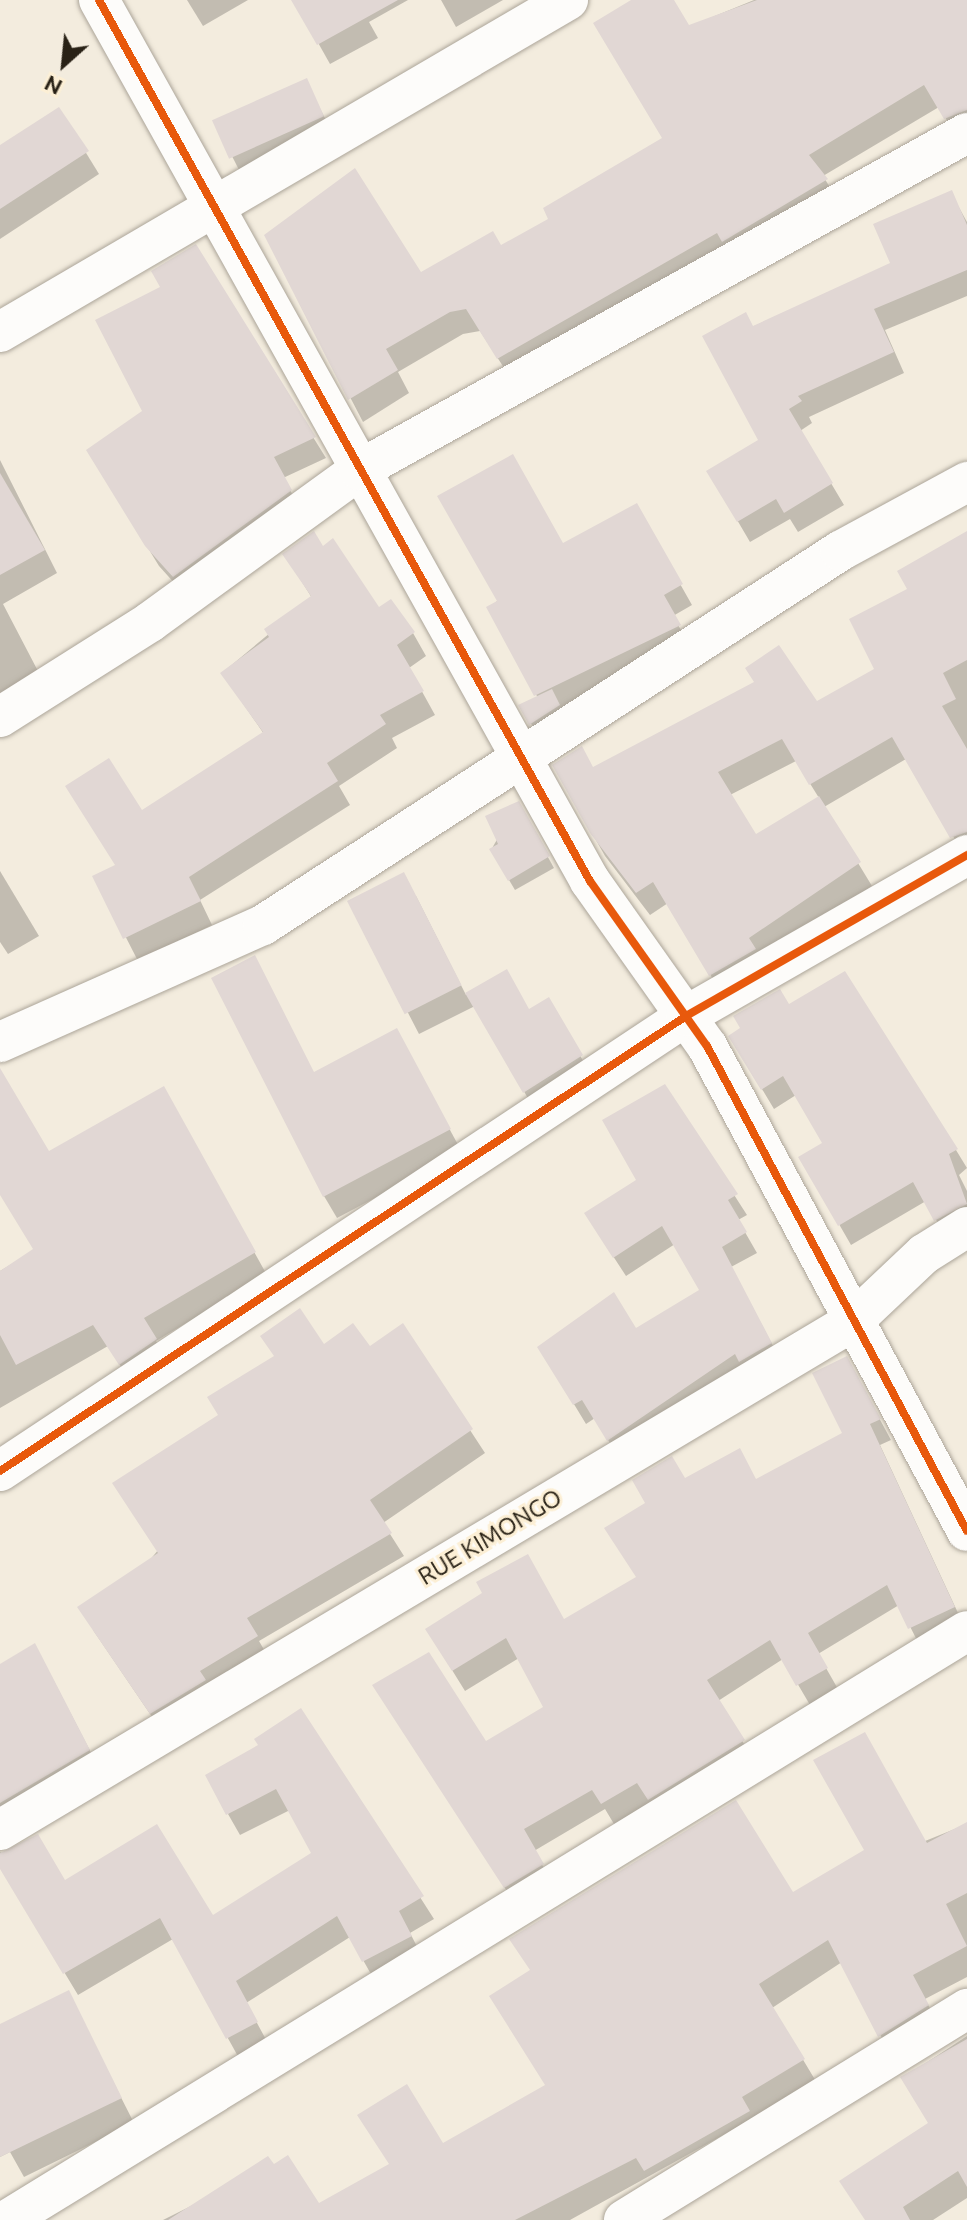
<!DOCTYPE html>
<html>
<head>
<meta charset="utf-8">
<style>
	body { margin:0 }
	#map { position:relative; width:967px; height:2220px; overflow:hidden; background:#f3ecde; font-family:Ubuntu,sans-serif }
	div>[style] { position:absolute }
	.shadow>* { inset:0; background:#0003; transform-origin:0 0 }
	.building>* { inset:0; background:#e1d7d4; transform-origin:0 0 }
	.roads { filter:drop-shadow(0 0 2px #aca599) drop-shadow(0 0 2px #aca599) }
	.minor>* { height:40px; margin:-20px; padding:0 20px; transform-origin:20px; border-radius:20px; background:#fdfcfa }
	.cycleway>* { height:8px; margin:-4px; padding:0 4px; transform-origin:4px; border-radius:4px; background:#e8590c }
	span { translate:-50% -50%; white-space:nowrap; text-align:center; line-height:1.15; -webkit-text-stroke:6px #fcefd5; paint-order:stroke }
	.street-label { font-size:24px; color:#292216 }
	.north { position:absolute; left:24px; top:24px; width:80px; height:80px; -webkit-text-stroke:6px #fcefd5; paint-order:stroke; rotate:207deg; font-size:22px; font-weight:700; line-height:32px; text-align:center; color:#292216 }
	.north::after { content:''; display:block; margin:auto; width:28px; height:36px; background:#292216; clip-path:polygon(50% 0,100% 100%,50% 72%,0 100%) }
</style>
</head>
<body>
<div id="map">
	<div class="shadow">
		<i style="clip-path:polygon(187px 0,248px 0,203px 26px)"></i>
		<i style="clip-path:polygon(294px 0,408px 0,369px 22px,378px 38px,330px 64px)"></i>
		<i style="clip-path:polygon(441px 0,503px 0,456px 27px)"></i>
		<i style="clip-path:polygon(635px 0,672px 0,688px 27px,754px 0,967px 0,967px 140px,959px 141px,939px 107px,823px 176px,839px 202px,512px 380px,480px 331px,463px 334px,398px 372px,409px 393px,363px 422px,266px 236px,354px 171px,421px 275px,500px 248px,551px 220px,664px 139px)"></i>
		<i style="left:306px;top:81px;width:64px;height:100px;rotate:63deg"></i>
		<i style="clip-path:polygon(59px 109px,99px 174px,0 239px,0 148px)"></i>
		<i style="clip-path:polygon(951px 193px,967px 222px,967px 296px,885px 330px,904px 373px,809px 417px,812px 423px,800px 431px,844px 505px,798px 532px,790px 519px,750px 542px,709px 472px,760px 441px,752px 327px,893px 264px)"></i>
		<i style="clip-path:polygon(195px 247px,326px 458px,283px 478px,302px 511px,186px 596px,159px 566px,101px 471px,144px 412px)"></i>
		<i style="clip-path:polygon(0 460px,57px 573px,3px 604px,39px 673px,0 693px)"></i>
		<i style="clip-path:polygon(636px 506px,692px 605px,673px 616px,690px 646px,537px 734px,521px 706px,538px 698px,489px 608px,563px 545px)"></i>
		<i style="clip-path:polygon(evenodd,967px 537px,967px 859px,906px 759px,824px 807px,872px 886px,761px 962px,724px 998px,668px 903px,650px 915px,605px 856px,554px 766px,593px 769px,816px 704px,877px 669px,910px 590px,967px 537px,796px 761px,819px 798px,756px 836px,730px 795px,796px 761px)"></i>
		<i style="clip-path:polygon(322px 548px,379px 609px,390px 602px,413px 633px,426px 656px,409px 668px,435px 715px,392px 738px,397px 748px,339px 786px,350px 805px,200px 900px,212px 925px,138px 961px,95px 877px,117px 866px,142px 813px,264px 734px,222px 673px,312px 598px,285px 555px)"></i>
		<i style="clip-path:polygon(518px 803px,554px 868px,515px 890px,491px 850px)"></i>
		<i style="clip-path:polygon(0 871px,39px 936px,8px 954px,0 942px)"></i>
		<i style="clip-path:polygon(416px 896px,466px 995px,506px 972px,529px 1011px,548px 1000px,593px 1078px,537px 1114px,475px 1006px,419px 1034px,350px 901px)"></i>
		<i style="clip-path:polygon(788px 1007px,956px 1150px,967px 1168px,959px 1175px,967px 1191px,967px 1227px,947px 1240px,926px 1201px,851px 1245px,801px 1158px,825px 1144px,796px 1095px,774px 1109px,730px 1036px)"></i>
		<i style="clip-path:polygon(408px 1053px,462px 1152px,337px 1218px,324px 1196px,315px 1074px)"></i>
		<i style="clip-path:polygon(0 1078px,49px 1154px,163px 1089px,267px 1275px,156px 1341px,168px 1363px,133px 1386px,108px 1346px,0 1408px,0 1271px,35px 1250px,0 1193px)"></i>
		<i style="clip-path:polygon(664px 1086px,747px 1215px,738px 1220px,757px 1253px,731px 1267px,782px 1363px,620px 1460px,595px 1418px,586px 1424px,540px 1348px,636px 1331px,701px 1291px,675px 1244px,626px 1276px,598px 1233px,639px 1181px)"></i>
		<i style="clip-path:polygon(402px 1326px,485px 1453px,383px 1523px,404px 1556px,259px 1641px,270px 1660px,165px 1736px,93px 1630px,324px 1346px,369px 1349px)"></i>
		<i style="clip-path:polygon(858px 1379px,891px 1440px,880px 1445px,965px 1628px,921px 1648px,899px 1605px,818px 1654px,838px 1689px,810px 1705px,783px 1659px,718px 1701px,755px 1762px,614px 1824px,605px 1809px,534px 1851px,554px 1885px,517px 1907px,387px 1705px,485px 1743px,546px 1708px,519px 1658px,465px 1691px,439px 1649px,563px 1621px,638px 1578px,685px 1480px,756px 1481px,844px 1433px)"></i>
		<i style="clip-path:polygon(0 1666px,46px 1666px,100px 1770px,0 1837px)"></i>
		<i style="clip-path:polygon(301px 1711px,434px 1919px,410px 1933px,423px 1958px,376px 1983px,350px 1937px,246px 2003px,269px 2045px,240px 2060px,173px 1939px,78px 1995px,0 1866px,0 1852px,64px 1882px,212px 1918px,313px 1853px,290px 1810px,240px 1835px,228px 1814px,261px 1746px)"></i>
		<i style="clip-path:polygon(967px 1824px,967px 1977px,925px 1999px,941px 2029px,893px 2059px,842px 1962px,772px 2008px,817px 2083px,570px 2220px,163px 2220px,199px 2202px,319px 2206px,443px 2146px,547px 2086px,792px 1895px)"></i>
		<i style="clip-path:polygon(68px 1993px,134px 2123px,24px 2177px,10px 2152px,0 2157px,0 2026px)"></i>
		<i style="clip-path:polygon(967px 2036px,967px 2198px,933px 2220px,865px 2220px,930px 2124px,903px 2078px)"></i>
	</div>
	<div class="building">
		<i style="clip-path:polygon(291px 0,398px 0,317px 45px)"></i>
		<i style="clip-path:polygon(631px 0,674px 0,689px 25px,757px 0,967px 0,967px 110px,944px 119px,924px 85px,809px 155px,828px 179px,722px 242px,717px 233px,497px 359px,466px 309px,450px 312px,386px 349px,398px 370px,348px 400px,264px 235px,355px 168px,421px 272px,493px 231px,501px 245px,548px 219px,543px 208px,662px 138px,593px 23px)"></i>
		<i style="left:307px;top:78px;width:42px;height:104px;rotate:66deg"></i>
		<i style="clip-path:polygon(59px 107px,89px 151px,0 209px,0 145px)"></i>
		<i style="clip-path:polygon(952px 190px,967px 225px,967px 270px,874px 309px,894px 352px,798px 396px,802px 401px,789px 409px,833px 483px,784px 513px,776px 499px,737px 522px,706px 471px,758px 440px,702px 336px,746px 312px,753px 326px,890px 263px,873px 224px)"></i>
		<i style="clip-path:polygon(196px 244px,316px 437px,274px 457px,292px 490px,173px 577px,145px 546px,86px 450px,142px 411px,95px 320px,160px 287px,151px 271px)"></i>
		<i style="clip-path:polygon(513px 454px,563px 543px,637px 503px,683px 584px,664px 595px,681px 625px,534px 696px,486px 607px,497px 601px,437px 496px)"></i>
		<i style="clip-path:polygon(0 473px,45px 550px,0 575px)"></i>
		<i style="clip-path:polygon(314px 531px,323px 546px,333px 538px,379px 607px,391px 599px,415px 632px,397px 645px,424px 691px,380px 715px,386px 724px,327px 763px,338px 781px,189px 877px,201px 901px,123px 939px,92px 876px,115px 865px,65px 786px,109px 758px,142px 810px,263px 732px,220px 673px,269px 637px,264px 629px,311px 596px,282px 554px)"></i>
		<i style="clip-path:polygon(967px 531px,967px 660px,943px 673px,956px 699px,942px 706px,967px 749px,967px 832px,950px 838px,892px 737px,809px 785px,782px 739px,718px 772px,756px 834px,819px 796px,861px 862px,749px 938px,756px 949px,709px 976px,653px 882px,636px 893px,590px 833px,552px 765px,582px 746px,593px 767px,754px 682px,745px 668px,779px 645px,817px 701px,874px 669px,849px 619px,907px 589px,897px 571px)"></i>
		<i style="clip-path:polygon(552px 689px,560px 705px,529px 725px,518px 705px)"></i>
		<i style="clip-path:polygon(519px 801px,550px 856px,508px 881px,489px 849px,498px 844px,485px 816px)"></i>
		<i style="left:404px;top:872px;width:127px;height:64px;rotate:63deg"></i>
		<i style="clip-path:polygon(255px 955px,314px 1072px,397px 1028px,451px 1129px,323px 1197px,211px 978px)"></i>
		<i style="clip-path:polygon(507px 969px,529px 1009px,549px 997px,583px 1055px,523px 1093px,465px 993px)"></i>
		<i style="clip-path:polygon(845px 971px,958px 1149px,949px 1154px,967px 1204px,934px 1221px,913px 1182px,838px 1226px,798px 1157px,822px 1143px,783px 1076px,761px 1090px,728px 1036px,740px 1028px,733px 1016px,780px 989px,789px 1004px)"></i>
		<i style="clip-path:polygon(0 1068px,49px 1151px,164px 1086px,256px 1252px,144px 1318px,157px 1339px,119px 1365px,93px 1325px,16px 1365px,0 1335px,0 1271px,33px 1249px,0 1195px)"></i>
		<i style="clip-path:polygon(665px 1084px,738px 1194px,728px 1200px,747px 1232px,722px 1247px,772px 1343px,739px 1362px,735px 1354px,607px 1441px,582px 1400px,573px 1405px,537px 1347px,614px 1292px,636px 1328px,699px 1290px,662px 1226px,613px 1258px,584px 1213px,636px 1180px,602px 1120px)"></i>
		<i style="clip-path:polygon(300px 1308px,324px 1344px,353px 1323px,370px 1346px,403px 1323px,473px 1429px,370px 1500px,392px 1533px,247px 1618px,258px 1636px,200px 1671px,206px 1680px,150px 1714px,77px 1607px,158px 1553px,112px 1483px,218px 1415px,207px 1397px,274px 1356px,260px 1336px)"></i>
		<i style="clip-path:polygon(847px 1356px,881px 1419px,870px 1424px,955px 1607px,908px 1629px,887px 1585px,808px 1633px,828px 1668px,796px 1686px,770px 1640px,707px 1680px,745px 1740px,648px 1800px,637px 1783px,601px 1804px,592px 1790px,524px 1829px,544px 1864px,504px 1888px,372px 1685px,429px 1652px,486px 1741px,543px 1707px,506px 1638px,452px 1671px,425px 1629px,482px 1593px,476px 1582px,528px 1554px,564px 1619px,636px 1577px,604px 1528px,645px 1503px,632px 1480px,672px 1456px,685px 1478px,740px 1448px,756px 1479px,842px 1433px,812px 1373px)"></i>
		<i style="clip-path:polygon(35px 1643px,90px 1750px,0 1803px,0 1664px)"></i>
		<i style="clip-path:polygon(301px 1708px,424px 1896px,399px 1911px,412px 1936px,362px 1962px,337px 1916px,236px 1981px,258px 2022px,226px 2039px,160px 1918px,63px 1974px,0 1869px,0 1853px,38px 1834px,65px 1880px,157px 1824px,213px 1915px,311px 1853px,276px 1789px,226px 1815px,205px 1775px,258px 1745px,254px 1739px)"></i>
		<i style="clip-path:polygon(865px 1732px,927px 1843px,967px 1822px,967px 1893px,946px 1904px,967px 1946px,913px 1975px,929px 2005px,878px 2037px,828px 1940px,759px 1984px,805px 2059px,742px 2097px,750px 2111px,644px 2171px,636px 2158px,515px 2220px,168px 2220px,268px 2156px,274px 2164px,288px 2155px,319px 2203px,389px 2164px,357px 2115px,407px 2084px,443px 2143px,545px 2085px,489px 1996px,530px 1970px,509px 1939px,736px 1800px,793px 1892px,864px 1850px,813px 1760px)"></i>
		<i style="clip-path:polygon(69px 1990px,122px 2098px,0 2157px,0 2024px)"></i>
		<i style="clip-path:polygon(967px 2039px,967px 2187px,958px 2171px,903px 2207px,910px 2220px,865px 2220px,839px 2181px,928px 2123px,900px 2077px)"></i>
	</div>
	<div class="roads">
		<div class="minor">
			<i style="left:99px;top:0;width:1009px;rotate:60.87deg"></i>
			<i style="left:590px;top:881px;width:202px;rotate:54.7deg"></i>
			<i style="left:707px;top:1046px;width:550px;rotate:61.81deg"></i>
			<i style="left:0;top:332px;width:658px;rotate:-30.31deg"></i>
			<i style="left:0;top:717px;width:178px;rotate:-32.3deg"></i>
			<i style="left:150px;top:622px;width:258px;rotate:-36deg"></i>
			<i style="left:359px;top:470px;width:695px;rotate:-29deg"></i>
			<i style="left:0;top:1042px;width:288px;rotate:-24deg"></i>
			<i style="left:263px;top:925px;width:688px;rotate:-32.95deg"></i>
			<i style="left:840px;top:551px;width:145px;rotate:-28.5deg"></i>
			<i style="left:0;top:1471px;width:823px;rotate:-33.55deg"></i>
			<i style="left:686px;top:1016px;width:324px;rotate:-29.8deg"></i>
			<i style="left:0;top:1830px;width:992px;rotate:-30.81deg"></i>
			<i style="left:852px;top:1322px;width:99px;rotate:-43.4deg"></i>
			<i style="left:924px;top:1254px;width:51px;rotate:-32.1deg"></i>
			<i style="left:7px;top:2220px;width:1126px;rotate:-31.53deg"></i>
			<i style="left:624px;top:2220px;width:403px;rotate:-31.6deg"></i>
		</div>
	</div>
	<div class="cycleway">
		<i style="left:99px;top:0;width:1009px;rotate:60.87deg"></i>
		<i style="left:590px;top:881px;width:202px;rotate:54.7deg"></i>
		<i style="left:707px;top:1046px;width:550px;rotate:61.81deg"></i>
		<i style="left:0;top:1471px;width:823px;rotate:-33.55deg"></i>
		<i style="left:686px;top:1016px;width:324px;rotate:-29.8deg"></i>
	</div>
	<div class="street-label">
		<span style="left:490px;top:1537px;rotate:-31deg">RUE KIMONGO</span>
	</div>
	<div class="north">N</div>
</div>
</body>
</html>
